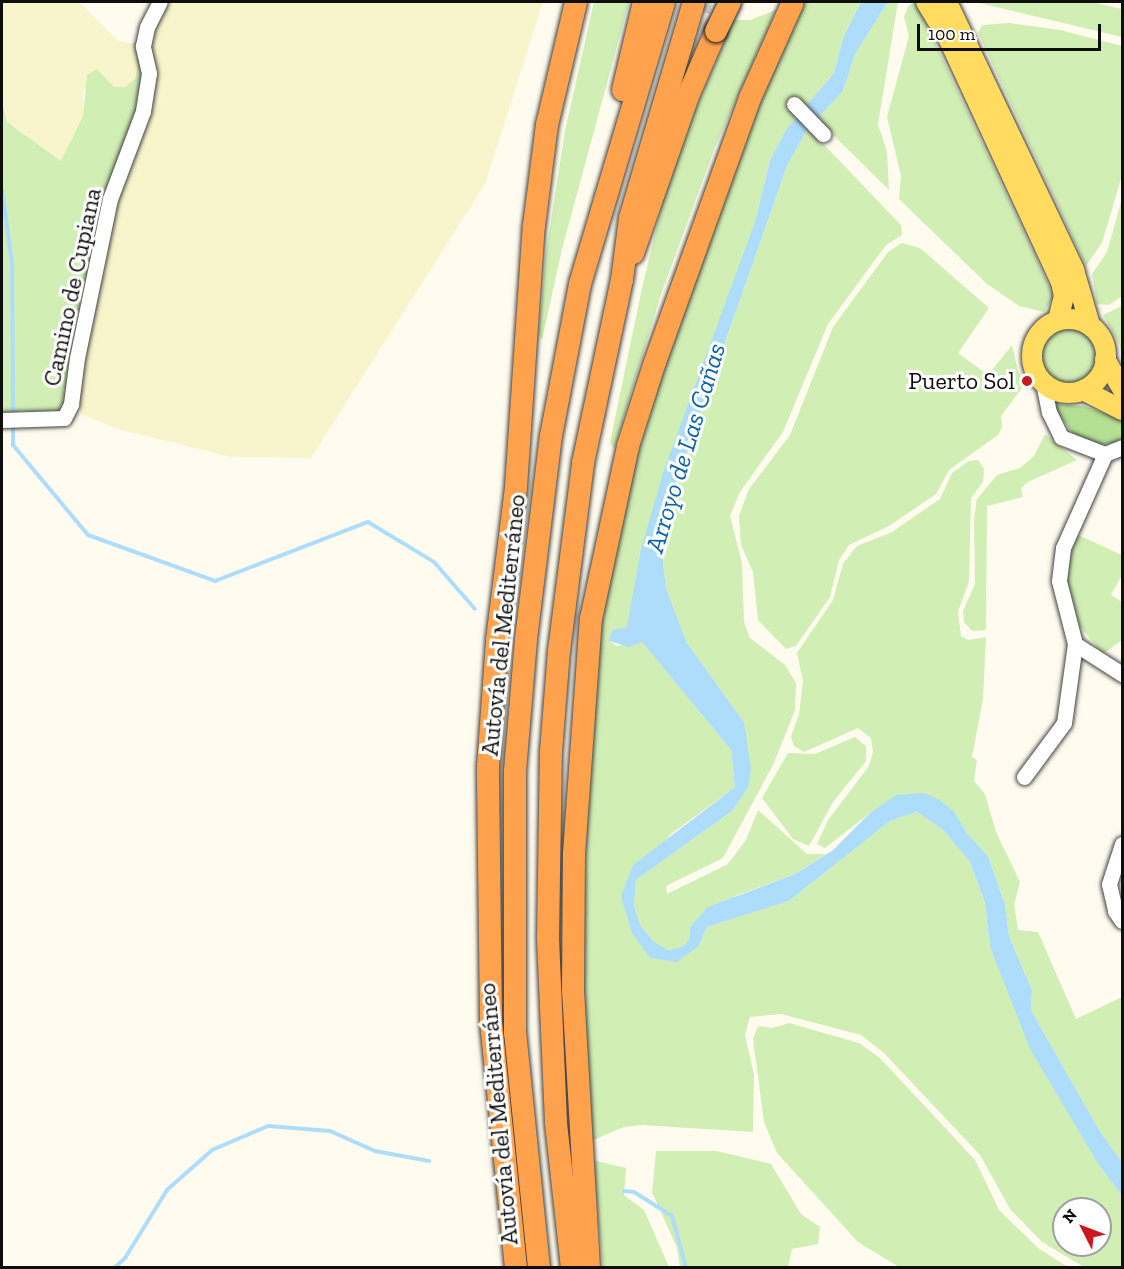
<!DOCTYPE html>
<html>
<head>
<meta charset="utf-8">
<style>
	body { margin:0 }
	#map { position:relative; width:1124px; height:1269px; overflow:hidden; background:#fffcef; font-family:"Zilla Slab",serif }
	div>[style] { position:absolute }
	.farmland>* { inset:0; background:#f8f5cc }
	.green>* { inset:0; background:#d1eeb4 }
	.round { border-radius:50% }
	.forest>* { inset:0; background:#b3e092 }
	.water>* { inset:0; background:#aeddfc }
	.stream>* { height:4px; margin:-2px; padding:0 2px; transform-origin:2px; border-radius:2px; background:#aeddfc }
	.major-tunnel>* { height:20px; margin-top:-10px; transform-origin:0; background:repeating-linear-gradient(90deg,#dbd8cd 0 20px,transparent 0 30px) }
	.roads { filter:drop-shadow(0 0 2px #414141) drop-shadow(0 0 2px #414141) }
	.minor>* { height:15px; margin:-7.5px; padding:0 7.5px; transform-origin:7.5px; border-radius:7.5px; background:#fff }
	.major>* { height:20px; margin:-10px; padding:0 10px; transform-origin:10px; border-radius:10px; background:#ffdb5f }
	.major>.ring { margin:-10px; padding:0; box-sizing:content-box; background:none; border:20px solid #ffdb5f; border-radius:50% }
	.highway>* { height:22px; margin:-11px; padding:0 11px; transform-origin:11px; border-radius:11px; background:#ffa24d }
	.bridges { filter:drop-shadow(0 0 2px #1f1f1f) drop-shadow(0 0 2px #1f1f1f) }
	.highway-bridge>* { height:22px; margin:-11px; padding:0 11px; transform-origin:11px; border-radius:11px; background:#ffa24d }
	.dots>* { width:16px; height:16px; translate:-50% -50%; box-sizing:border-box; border:3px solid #fff; border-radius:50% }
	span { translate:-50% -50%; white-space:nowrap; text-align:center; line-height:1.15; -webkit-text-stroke:6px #fff; paint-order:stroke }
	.street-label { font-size:24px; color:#0e0e0e }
	.poi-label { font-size:24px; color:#0e0e0e }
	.right { translate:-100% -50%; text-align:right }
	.water-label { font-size:26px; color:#0b62ac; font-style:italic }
	.frame { position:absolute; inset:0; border:3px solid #0e0e0e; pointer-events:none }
	.north { position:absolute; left:1052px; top:1197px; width:60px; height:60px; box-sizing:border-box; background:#fff; border:2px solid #9f9f9f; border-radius:50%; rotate:312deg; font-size:16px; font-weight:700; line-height:24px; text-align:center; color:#0e0e0e }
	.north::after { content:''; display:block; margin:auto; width:21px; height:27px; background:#cb181d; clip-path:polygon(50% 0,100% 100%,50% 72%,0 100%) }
	.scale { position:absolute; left:917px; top:24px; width:184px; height:27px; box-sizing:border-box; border:3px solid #0e0e0e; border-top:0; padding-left:8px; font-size:18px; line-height:21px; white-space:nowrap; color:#0e0e0e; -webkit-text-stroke:4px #fff; paint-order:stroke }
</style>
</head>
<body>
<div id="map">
	<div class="farmland">
		<i style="clip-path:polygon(2px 2px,79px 2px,117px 40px,133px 44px,138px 65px,135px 79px,125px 87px,114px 88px,97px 70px,83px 91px,83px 116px,61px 161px,7px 122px,2px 99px)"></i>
		<i style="clip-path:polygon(167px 2px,543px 2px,485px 184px,311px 458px,231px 457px,114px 428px,81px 414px,77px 397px,112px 215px,151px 30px)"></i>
	</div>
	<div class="green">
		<i style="clip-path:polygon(594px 2px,629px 2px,562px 249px,542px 340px,539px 335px,546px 252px,565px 131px)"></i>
		<i style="clip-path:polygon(evenodd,805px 2px,861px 2px,843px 38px,834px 73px,787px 128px,770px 160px,755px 222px,627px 628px,612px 630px,610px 641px,616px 646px,642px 642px,731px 750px,735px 787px,671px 834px,621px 896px,650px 958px,699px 946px,707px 927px,789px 901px,890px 821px,917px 812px,943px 830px,970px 862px,985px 903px,990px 947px,1099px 1165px,1122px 1196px,1122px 1267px,1084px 1267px,1042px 1242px,1010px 1209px,980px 1155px,884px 1053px,861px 1035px,781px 1014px,750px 1017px,745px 1035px,754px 1075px,753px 1132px,642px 1125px,624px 1127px,591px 1141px,585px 1089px,584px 933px,591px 689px,622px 505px,686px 300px,769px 70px,805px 2px,1064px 1209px,1100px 1209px,1100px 1245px,1064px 1245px,1064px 1209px)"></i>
		<i style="clip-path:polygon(888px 2px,898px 2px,878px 124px,887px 152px,889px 190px,816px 118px,843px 91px,855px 54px)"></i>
		<i style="clip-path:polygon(916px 2px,1054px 296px,1044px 312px,1019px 306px,987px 284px,899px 199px,901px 176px,887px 117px,909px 36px,904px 17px,908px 6px)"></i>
		<i style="clip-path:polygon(975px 2px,1092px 2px,1122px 9px,1122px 37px)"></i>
		<i style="clip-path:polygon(776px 10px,715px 147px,661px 294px,614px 449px,610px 442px,642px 288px,663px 201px,694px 113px,734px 20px,750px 20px)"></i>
		<i style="clip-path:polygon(1009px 23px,1060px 30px,1122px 46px,1122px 175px,1102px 243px,1086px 266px,978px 33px,982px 25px)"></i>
		<i style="clip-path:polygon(138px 41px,143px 75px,141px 103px,64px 407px,52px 415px,20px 410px,16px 415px,2px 415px,2px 100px,7px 122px,61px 161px,83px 116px,87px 75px,97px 69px,114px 87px,125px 87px,135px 79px,138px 65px,133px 44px)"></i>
		<i style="clip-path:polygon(808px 128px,901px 225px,902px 235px,886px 245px,828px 324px,783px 432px,740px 492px,730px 516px,742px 563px,744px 622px,750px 638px,785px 665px,796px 683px,795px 710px,774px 763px,723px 858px,666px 886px,667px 894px,728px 864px,746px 840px,758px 810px,807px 854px,826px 854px,795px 874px,735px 896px,690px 927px,689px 940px,682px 947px,668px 950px,654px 942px,641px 926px,634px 906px,636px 880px,732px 811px,748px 788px,744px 722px,687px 643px,666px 588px,662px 552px,676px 482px,787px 166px)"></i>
		<i style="clip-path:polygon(1122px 199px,1122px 296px,1109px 305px,1097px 304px,1092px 274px,1107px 252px)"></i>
		<i style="clip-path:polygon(902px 243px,920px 248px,989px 308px,958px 353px,988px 375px,1012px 345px,1018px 371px,1026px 383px,1001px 416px,1002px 427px,998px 435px,949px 470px,936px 494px,889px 526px,849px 545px,839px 560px,830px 597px,796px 646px,786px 649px,758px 620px,753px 572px,741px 545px,739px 516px,749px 489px,790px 435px,833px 327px,888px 252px)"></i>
		<i style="clip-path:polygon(1122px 306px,1122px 363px,1120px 345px,1103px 315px)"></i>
		<i class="round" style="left:1040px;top:328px;width:56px;height:56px"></i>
		<i style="clip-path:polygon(1045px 434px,1077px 460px,1028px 482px,1021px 488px,1023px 497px,987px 506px,986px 630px,972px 631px,964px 622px,963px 611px,975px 584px,974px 519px,977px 499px,997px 475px,1020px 468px,1034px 456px)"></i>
		<i style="clip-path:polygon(978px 460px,984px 469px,983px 482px,971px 498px,969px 581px,958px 612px,961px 636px,968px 640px,986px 637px,983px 699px,972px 757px,977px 760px,974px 781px,985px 794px,996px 832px,1020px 882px,1014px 904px,1018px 930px,1038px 932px,1076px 1019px,1122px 997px,1122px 1162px,1099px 1130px,1031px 1010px,1032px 990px,1009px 936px,1005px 904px,988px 856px,967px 833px,954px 811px,870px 813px,825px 848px,817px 844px,828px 820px,869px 766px,873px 752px,871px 738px,858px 728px,804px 752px,794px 746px,791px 737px,799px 714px,803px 681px,797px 653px,833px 600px,843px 564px,857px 546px,892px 532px,940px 499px,952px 473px,969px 461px)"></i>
		<i style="clip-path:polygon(1076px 534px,1122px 555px,1122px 575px,1111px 595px,1122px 602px,1122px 640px,1103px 654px,1077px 623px,1066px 585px,1066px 569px)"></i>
		<i style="clip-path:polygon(855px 737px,866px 746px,866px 761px,833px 802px,809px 846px,793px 839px,762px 798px,788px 753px,815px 754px)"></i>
		<i style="clip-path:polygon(789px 1023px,859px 1043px,880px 1058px,975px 1160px,999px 1210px,1038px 1248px,1068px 1267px,899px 1267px,858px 1242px,777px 1153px,764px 1122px,753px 1039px,758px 1026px,772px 1028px)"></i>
		<i style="clip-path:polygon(656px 1151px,717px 1151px,771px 1164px,801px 1214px,820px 1227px,818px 1244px,792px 1249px,788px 1267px,680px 1267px,677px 1248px,652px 1192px)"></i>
		<i style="clip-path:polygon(593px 1160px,626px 1168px,624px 1195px,644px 1210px,669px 1267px,603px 1267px)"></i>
	</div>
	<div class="forest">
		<i style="clip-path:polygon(1052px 404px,1084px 406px,1122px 420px,1122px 442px,1097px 445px,1075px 437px)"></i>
	</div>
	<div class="water">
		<i style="clip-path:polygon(861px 2px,888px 2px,855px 54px,843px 91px,808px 128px,787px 166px,676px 482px,662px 552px,666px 588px,687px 643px,744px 722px,751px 769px,748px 788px,732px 811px,636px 880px,634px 906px,641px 926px,654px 942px,668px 950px,682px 947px,689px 940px,690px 927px,708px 907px,795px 874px,833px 850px,870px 813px,896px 795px,924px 793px,938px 799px,954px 811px,967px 833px,988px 856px,1005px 904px,1009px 936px,1032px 990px,1031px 1010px,1099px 1130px,1122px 1162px,1122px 1196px,1099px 1165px,1030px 1049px,990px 947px,985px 903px,970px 862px,943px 830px,917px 812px,890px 821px,789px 901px,707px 927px,699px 946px,677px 962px,650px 958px,632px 933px,621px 896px,633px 865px,735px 787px,731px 750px,642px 642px,629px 647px,609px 641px,612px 630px,627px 627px,641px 549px,664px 470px,755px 222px,770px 160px,787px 128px,834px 73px,843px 38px)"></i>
	</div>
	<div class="stream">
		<i style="left:2px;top:190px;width:74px;rotate:82.2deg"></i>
		<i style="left:12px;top:263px;width:153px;rotate:89.6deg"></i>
		<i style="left:13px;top:424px;width:21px;rotate:90deg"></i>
		<i style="left:13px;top:445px;width:117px;rotate:50.2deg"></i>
		<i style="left:88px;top:535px;width:135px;rotate:19.9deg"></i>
		<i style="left:215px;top:581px;width:164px;rotate:-21.1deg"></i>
		<i style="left:368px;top:522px;width:77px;rotate:31.2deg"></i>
		<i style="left:434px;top:562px;width:62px;rotate:48.9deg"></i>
		<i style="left:624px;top:1191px;width:10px;rotate:6deg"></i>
		<i style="left:634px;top:1192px;width:45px;rotate:32.3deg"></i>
		<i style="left:672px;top:1216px;width:54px;rotate:74.9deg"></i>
		<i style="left:114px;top:1268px;width:15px;rotate:-42deg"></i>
		<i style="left:125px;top:1258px;width:80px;rotate:-58.3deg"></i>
		<i style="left:167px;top:1190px;width:60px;rotate:-41.6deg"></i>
		<i style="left:212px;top:1150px;width:61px;rotate:-23.2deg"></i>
		<i style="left:268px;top:1126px;width:62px;rotate:4.6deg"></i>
		<i style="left:330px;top:1131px;width:49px;rotate:24deg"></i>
		<i style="left:375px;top:1151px;width:55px;rotate:10.5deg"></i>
	</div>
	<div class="major-tunnel">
		<i style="left:702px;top:2px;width:10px;rotate:11deg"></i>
	</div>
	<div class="roads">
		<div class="minor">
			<i style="left:794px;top:104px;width:42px;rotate:46deg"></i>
			<i style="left:1043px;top:382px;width:31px;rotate:79deg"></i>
			<i style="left:1049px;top:412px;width:28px;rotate:64deg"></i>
			<i style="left:1061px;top:437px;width:47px;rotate:21.1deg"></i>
			<i style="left:1105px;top:454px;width:18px;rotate:-22deg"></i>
			<i style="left:2px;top:420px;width:62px;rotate:-1.8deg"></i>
			<i style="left:64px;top:418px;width:16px;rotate:-63deg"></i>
			<i style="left:71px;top:404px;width:46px;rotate:-82.6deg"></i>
			<i style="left:77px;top:358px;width:162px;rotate:-78.3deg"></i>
			<i style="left:110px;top:199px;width:94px;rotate:-69.4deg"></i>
			<i style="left:143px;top:111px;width:38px;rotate:-81deg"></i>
			<i style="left:149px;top:73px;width:28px;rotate:-103deg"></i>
			<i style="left:143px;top:46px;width:19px;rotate:-78deg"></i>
			<i style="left:147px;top:27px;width:28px;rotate:-63deg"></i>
			<i style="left:1105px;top:454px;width:103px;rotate:114.1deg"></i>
			<i style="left:1063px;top:548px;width:33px;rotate:97deg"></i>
			<i style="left:1059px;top:581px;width:65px;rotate:75.7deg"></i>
			<i style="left:1075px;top:644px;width:56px;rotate:32.6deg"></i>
			<i style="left:1024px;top:777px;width:67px;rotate:-53.5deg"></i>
			<i style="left:1064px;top:723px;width:80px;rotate:-82.1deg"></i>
			<i style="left:1122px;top:844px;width:42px;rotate:108deg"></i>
			<i style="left:1109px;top:884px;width:28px;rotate:77deg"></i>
			<i style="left:1115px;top:911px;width:12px;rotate:55deg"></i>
		</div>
		<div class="major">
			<i style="left:926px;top:2px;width:44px;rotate:58.8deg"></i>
			<i style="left:949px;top:40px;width:267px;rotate:65.2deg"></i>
			<i style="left:1061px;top:282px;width:14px;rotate:78deg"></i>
			<i style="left:1064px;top:296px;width:25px;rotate:104deg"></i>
			<i style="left:947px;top:2px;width:297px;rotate:64.6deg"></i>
			<i style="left:1074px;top:270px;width:57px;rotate:73.8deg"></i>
			<i class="ring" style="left:1032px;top:319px;width:54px;height:54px"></i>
			<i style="left:1105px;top:359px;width:34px;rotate:60deg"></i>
			<i style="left:1083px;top:390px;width:44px;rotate:27.1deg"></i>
		</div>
		<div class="highway">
			<i style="left:623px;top:90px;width:90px;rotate:-76.6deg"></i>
			<i style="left:633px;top:253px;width:166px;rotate:-70.7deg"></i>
			<i style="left:688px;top:96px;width:71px;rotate:-66.7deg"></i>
			<i style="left:516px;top:1268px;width:247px;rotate:-95.8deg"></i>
			<i style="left:491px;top:1022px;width:255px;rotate:-90.7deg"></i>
			<i style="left:488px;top:767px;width:127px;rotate:-85.9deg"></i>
			<i style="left:497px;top:640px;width:154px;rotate:-82.9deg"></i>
			<i style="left:516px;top:487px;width:262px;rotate:-86.1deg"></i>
			<i style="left:534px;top:226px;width:102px;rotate:-82.7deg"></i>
			<i style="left:547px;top:125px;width:126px;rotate:-76.7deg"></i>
			<i style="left:539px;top:1268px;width:236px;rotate:-95.8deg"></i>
			<i style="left:515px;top:1033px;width:262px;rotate:-90deg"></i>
			<i style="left:515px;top:771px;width:132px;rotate:-85.2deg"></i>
			<i style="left:526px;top:639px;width:205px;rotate:-83deg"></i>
			<i style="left:551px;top:436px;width:155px;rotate:-79.2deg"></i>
			<i style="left:580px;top:284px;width:294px;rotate:-73.4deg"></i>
			<i style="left:572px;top:1268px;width:147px;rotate:-96.3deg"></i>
			<i style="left:556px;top:1122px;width:184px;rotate:-92.5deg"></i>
			<i style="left:548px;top:938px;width:186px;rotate:-89.1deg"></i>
			<i style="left:551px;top:752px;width:101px;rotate:-85.5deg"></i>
			<i style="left:559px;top:651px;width:190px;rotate:-82.7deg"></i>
			<i style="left:583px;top:463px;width:187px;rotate:-78deg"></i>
			<i style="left:622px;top:280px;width:63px;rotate:-82.6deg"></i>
			<i style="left:630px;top:218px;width:225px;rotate:-73.5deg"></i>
			<i style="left:589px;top:1268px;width:278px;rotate:-93.3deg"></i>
			<i style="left:573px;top:990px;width:136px;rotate:-89.6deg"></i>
			<i style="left:574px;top:854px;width:236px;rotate:-85.9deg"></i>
			<i style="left:591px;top:619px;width:177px;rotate:-77.9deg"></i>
			<i style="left:628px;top:446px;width:88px;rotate:-72.2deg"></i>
			<i style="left:655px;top:362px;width:281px;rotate:-70.2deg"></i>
			<i style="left:750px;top:98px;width:105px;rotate:-65.9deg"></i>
		</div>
	</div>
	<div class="bridges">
		<div class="highway-bridge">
			<i style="left:716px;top:31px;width:32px;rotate:-64deg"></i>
		</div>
	</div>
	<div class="dots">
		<i style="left:1027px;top:381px;background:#cb181d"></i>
	</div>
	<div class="street-label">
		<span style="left:72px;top:287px;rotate:-78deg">Camino de Cupiana</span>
		<span style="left:503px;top:625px;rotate:-84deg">Autovía del Mediterráneo</span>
		<span style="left:498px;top:1114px;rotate:-95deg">Autovía del Mediterráneo</span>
	</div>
	<div class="poi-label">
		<span class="right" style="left:1015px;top:381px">Puerto Sol</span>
	</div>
	<div class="water-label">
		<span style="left:686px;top:448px;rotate:-73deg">Arroyo de Las Cañas</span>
	</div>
	<div class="frame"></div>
	<div class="north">N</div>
	<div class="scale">100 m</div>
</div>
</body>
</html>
